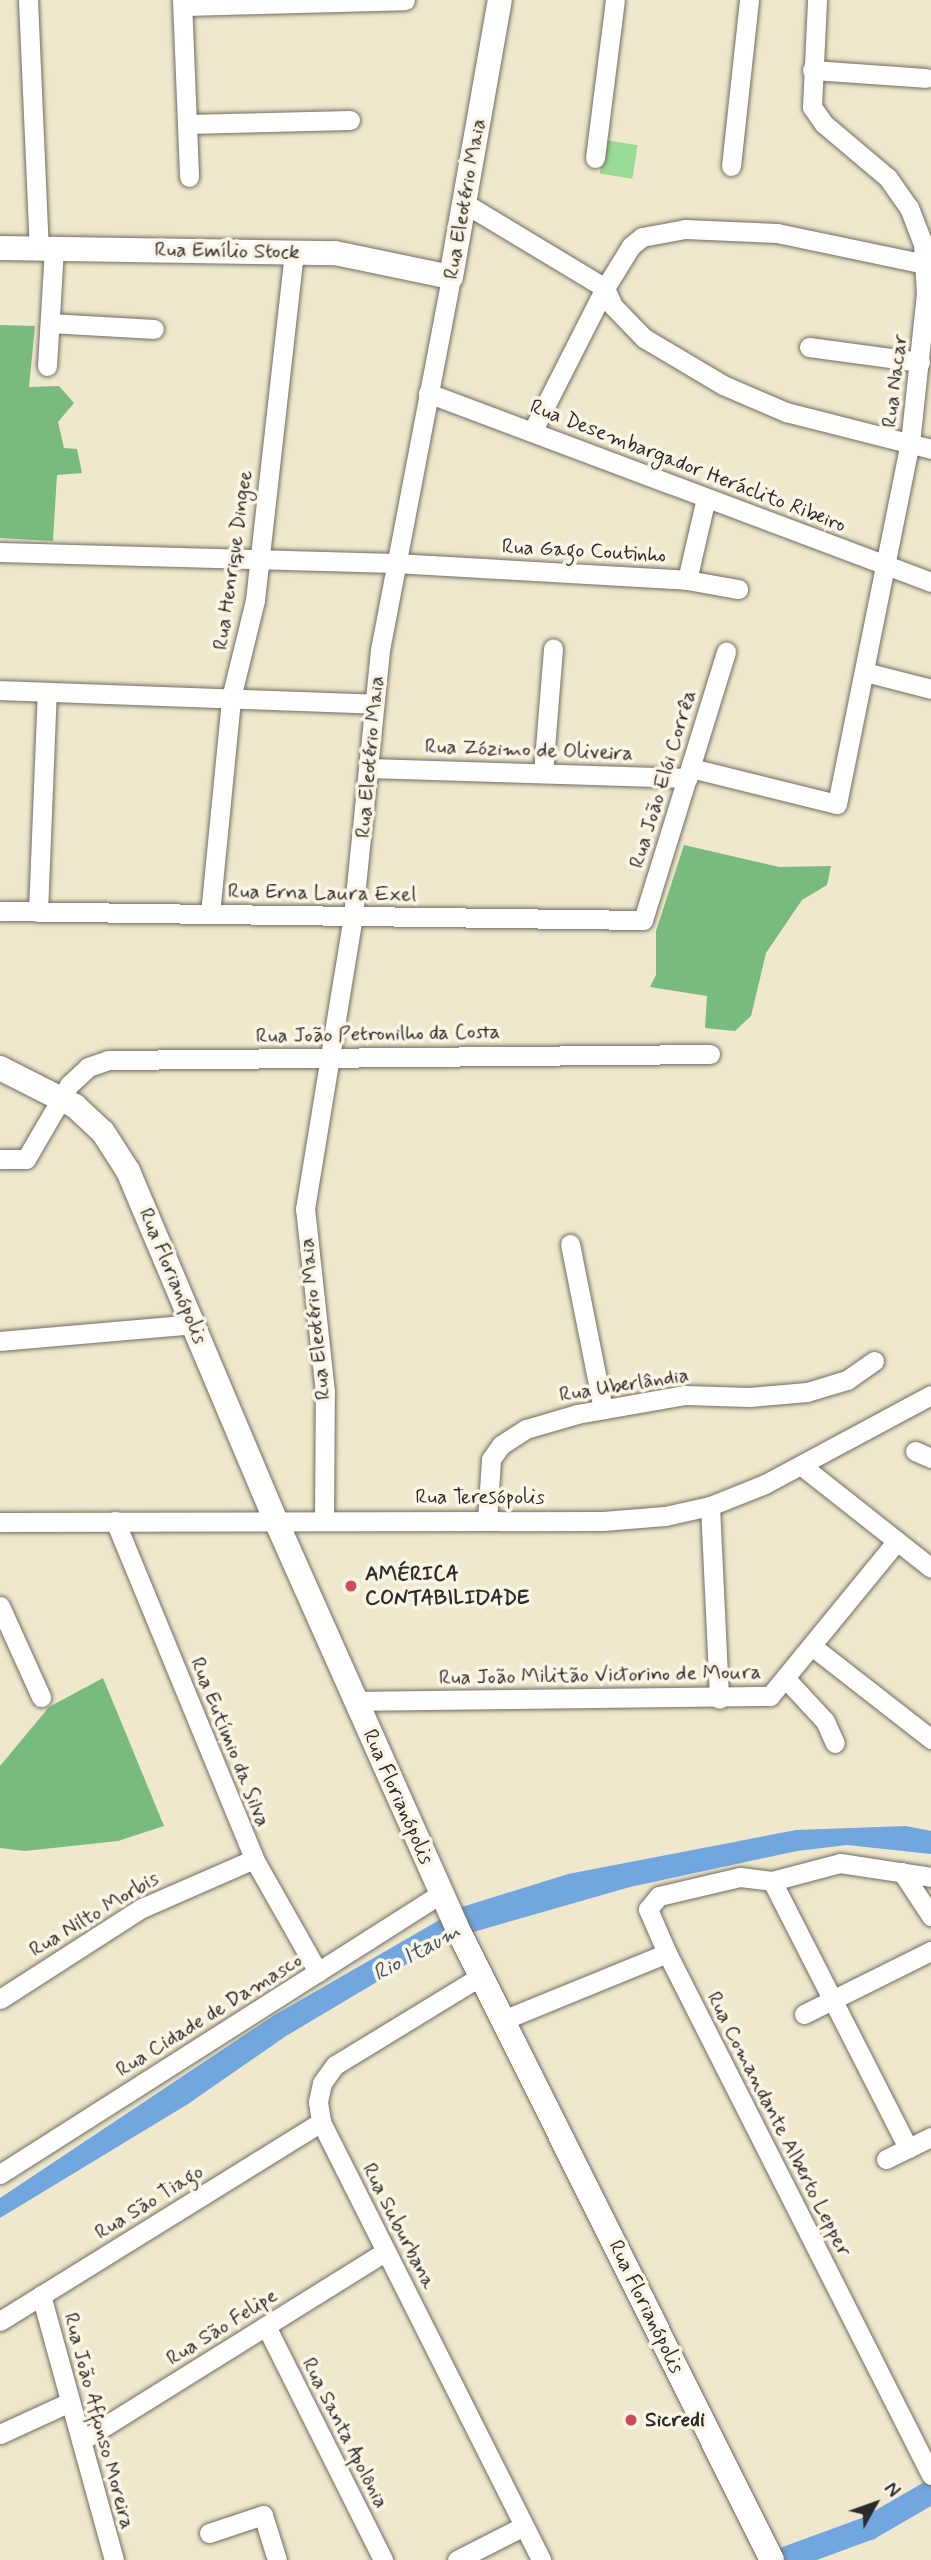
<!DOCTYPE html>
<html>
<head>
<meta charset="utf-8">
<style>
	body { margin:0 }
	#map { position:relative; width:931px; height:2560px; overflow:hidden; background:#efe8cc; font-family:Mynerve,sans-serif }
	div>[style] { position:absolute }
	.green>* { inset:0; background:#97db94; transform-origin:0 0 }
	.forest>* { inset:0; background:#79bb7e }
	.water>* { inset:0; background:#71a6de }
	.river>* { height:24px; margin:-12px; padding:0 12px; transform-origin:12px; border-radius:12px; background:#71a6de }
	.roads { filter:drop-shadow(0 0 2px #706d63) drop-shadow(0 0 2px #706d63) }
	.minor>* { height:19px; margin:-9.5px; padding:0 9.5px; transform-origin:9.5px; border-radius:9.5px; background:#fff }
	.major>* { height:24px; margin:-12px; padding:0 12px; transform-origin:12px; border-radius:12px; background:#fff }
	.dots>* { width:19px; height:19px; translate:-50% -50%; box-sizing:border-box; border:4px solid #fcf5e5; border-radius:50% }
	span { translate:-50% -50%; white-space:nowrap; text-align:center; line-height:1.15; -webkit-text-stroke:7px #fcf5e5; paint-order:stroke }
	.street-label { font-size:21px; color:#2b2b2b }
	.poi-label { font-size:21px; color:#2b2b2b; font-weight:700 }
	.left { translate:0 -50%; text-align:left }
	.water-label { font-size:23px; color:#44566a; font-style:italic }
	.north { position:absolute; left:840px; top:2469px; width:70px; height:70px; -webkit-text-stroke:5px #fcf5e5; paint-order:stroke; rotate:50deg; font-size:19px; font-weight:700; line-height:28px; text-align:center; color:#2b2b2b }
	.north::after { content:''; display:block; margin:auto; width:24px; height:32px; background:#2b2b2b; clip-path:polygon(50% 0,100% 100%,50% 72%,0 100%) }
</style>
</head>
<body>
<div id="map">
	<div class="green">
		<i style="left:605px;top:140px;width:33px;height:34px;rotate:9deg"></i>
	</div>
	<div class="forest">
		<i style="clip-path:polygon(0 325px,35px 326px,29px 387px,59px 386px,74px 403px,58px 422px,64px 448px,77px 449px,82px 473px,57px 475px,53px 541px,0 538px)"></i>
		<i style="clip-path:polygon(684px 845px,779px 867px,831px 866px,827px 885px,802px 900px,766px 953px,751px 1016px,735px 1031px,705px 1028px,707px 996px,650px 987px,656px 975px,656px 931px)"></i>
		<i style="clip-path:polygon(103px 1678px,164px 1826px,118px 1841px,25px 1851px,0 1848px,0 1766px,49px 1707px)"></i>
	</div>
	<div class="water">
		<i style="clip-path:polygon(906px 1826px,931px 1831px,931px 1854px,847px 1845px,797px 1851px,630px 1887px,449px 1939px,286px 2036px,188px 2104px,0 2218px,0 2198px,273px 2016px,462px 1907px,568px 1874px,796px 1830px)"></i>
	</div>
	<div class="river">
		<i style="left:782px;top:2560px;width:93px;rotate:-20.2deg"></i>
		<i style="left:869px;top:2528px;width:72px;rotate:-30.1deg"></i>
	</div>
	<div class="roads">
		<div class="minor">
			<i style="left:28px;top:0;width:248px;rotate:87.5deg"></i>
			<i style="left:182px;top:0;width:177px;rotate:87.7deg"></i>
			<i style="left:183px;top:6px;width:222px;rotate:-1.5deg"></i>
			<i style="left:812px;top:70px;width:114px;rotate:4deg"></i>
			<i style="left:187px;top:124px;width:163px;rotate:-1.4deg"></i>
			<i style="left:595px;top:158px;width:159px;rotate:-82.8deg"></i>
			<i style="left:731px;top:166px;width:167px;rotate:-83.8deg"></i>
			<i style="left:464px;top:203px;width:165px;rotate:31.1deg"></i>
			<i style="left:605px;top:288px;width:20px;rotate:66deg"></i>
			<i style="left:613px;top:306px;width:45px;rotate:45.9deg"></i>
			<i style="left:644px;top:338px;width:92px;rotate:30.7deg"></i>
			<i style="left:723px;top:385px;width:69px;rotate:23.2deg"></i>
			<i style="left:786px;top:412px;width:150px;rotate:14.3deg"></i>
			<i style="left:50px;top:323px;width:104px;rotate:3.3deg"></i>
			<i style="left:809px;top:347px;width:112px;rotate:7.7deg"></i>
			<i style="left:47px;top:366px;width:117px;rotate:-86.6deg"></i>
			<i style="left:428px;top:393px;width:537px;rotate:20.59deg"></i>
			<i style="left:532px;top:432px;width:161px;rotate:-63.1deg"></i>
			<i style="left:605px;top:288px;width:49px;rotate:-58.2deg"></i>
			<i style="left:631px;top:246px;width:14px;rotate:-39deg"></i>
			<i style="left:642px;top:237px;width:44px;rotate:-10.5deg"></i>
			<i style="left:685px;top:229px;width:92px;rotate:2.5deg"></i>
			<i style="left:777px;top:233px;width:152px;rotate:11.8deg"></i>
			<i style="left:0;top:552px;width:395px;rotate:1.6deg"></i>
			<i style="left:395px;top:563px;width:292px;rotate:3.3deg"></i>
			<i style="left:687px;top:580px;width:84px;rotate:-77deg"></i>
			<i style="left:687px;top:580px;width:52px;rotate:10deg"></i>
			<i style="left:865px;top:672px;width:68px;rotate:14.4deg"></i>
			<i style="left:0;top:690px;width:373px;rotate:2.1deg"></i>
			<i style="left:369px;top:768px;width:319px;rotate:1.8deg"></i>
			<i style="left:691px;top:768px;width:150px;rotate:13.9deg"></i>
			<i style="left:837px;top:804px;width:368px;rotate:-78.6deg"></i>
			<i style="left:910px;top:443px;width:150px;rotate:-83.9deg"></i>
			<i style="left:926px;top:294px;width:50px;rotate:-93.4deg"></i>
			<i style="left:923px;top:244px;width:39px;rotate:-111deg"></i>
			<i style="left:909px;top:208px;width:37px;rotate:-125deg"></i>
			<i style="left:888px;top:178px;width:84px;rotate:-139.8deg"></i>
			<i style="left:824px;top:124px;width:21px;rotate:-125deg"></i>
			<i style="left:812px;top:107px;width:107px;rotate:-87.3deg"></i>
			<i style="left:543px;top:773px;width:125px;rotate:-85.4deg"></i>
			<i style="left:0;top:911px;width:643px;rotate:0.8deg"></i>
			<i style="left:643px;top:920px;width:281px;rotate:-72.8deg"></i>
			<i style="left:38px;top:912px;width:220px;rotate:-87.7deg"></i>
			<i style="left:210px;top:914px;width:217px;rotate:-84.4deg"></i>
			<i style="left:231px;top:698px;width:101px;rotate:-76.2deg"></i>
			<i style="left:255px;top:600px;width:350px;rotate:-83.6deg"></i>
			<i style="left:0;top:1159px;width:26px"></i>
			<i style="left:26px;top:1159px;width:86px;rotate:-59.8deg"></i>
			<i style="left:69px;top:1085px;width:26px;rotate:-43deg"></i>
			<i style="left:88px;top:1067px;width:21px;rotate:-19deg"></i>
			<i style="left:108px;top:1060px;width:602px;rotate:-0.57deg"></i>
			<i style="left:570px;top:1244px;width:168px;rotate:78.7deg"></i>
			<i style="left:0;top:1341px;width:195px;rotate:-5deg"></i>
			<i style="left:915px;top:1451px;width:17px;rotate:24deg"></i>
			<i style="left:802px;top:1466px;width:164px;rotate:38.3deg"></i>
			<i style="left:710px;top:1506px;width:193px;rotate:87.3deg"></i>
			<i style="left:324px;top:1520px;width:128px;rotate:-89.6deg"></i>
			<i style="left:325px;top:1392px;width:184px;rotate:-96.2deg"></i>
			<i style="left:305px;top:1209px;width:297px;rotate:-80.7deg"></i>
			<i style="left:353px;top:916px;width:267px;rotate:-84.2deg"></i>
			<i style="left:380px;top:650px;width:380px;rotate:-79.2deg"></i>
			<i style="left:487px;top:1520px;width:61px;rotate:-86.2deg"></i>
			<i style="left:491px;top:1459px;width:17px;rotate:-54deg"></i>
			<i style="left:501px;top:1445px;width:30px;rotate:-33deg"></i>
			<i style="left:526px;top:1429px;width:53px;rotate:-16.4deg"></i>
			<i style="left:577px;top:1414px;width:110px;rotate:-10deg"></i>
			<i style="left:685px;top:1395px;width:64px;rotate:1.8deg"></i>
			<i style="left:749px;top:1397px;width:58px;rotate:-4.9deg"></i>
			<i style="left:807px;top:1392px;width:42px;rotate:-16.7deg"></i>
			<i style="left:847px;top:1380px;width:33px;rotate:-35deg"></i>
			<i style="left:115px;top:1521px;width:365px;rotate:67.6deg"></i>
			<i style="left:254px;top:1859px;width:130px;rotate:60.5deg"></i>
			<i style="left:0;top:1522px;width:603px;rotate:-0.1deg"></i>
			<i style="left:603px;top:1521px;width:62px;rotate:-4.6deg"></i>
			<i style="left:665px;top:1516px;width:46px;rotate:-12.5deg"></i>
			<i style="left:710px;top:1506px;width:59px;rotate:-21.8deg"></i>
			<i style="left:765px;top:1484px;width:188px;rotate:-28.2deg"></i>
			<i style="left:0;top:1606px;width:100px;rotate:65.7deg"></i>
			<i style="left:813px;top:1647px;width:150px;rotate:37.9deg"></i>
			<i style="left:787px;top:1680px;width:56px;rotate:47.2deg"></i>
			<i style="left:825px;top:1721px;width:24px;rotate:66deg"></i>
			<i style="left:355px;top:1701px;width:415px;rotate:-0.7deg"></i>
			<i style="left:770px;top:1696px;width:200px;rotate:-50.7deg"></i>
			<i style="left:902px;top:1872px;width:53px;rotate:56.6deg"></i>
			<i style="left:772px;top:1881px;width:300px;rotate:63deg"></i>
			<i style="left:667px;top:1953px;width:48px;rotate:-113.4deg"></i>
			<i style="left:648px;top:1909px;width:17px;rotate:-50deg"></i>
			<i style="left:659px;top:1896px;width:83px;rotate:-13.2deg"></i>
			<i style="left:740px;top:1877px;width:32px;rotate:7deg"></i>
			<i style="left:772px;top:1881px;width:70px;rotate:-14.8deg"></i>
			<i style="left:840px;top:1863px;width:92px;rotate:8.7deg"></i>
			<i style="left:481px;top:1976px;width:171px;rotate:148.6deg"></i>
			<i style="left:335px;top:2065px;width:22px;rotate:126deg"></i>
			<i style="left:322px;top:2083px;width:19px;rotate:102deg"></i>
			<i style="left:318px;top:2102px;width:20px;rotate:81deg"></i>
			<i style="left:321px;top:2122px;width:490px;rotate:63.3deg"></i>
			<i style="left:0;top:1999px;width:169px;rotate:-32.7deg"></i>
			<i style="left:142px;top:1908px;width:122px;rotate:-23.6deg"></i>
			<i style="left:804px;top:2014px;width:142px;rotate:-26.4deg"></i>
			<i style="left:503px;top:2020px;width:177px;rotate:-22.2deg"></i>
			<i style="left:667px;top:1953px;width:585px;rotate:63.17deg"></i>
			<i style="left:886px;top:2159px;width:50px;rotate:-26.1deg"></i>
			<i style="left:0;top:2174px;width:524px;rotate:-32.45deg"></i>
			<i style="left:41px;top:2295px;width:275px;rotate:74.6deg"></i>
			<i style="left:0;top:2321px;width:378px;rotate:-31.8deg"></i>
			<i style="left:266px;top:2326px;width:262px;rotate:63.4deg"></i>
			<i style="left:0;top:2434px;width:77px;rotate:-24.6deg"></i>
			<i style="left:81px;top:2441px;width:359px;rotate:-31.9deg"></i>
			<i style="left:209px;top:2533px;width:57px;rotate:-18.4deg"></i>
			<i style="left:263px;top:2515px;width:47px;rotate:72.7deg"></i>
			<i style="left:457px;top:2560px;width:75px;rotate:-26.9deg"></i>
		</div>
		<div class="major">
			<i style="left:0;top:248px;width:335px;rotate:0.9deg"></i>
			<i style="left:335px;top:253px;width:118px;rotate:11.7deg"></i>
			<i style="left:451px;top:277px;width:281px;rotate:-80deg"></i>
			<i style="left:0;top:1068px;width:84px;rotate:26.9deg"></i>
			<i style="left:75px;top:1106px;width:38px;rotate:43deg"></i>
			<i style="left:103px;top:1132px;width:46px;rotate:57.3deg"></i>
			<i style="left:128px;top:1171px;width:380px;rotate:67.1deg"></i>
			<i style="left:276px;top:1521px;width:454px;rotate:66deg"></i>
			<i style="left:461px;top:1936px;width:697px;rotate:63.51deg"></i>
		</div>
	</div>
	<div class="dots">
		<i style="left:351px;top:1586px;background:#d1495b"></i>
		<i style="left:631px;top:2420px;background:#d1495b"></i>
	</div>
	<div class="street-label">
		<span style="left:465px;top:199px;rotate:-80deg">Rua Eleotério Maia</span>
		<span style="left:227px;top:251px;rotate:1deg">Rua Emílio Stock</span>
		<span style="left:895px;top:381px;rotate:-83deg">Rua Nacar</span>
		<span style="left:688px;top:466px;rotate:21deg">Rua Desembargador Heráclito Ribeiro</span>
		<span style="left:584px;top:551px;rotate:3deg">Rua Gago Coutinho</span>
		<span style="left:233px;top:560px;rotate:-82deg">Rua Henrique Dingee</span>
		<span style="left:529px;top:750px;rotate:2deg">Rua Zózimo de Oliveira</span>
		<span style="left:370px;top:757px;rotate:-85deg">Rua Eleotério Maia</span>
		<span style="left:663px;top:779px;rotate:-73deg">Rua João Elói Corrêa</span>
		<span style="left:322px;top:893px;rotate:1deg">Rua Erna Laura Exel</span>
		<span style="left:378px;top:1034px;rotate:-1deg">Rua João Petronilho da Costa</span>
		<span style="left:173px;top:1276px;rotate:67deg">Rua Florianópolis</span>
		<span style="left:315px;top:1319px;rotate:-96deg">Rua Eleotério Maia</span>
		<span style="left:624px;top:1385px;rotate:-9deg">Rua Uberlândia</span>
		<span style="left:480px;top:1497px">Rua Teresópolis</span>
		<span style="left:600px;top:1675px;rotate:-1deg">Rua João Militão Victorino de Moura</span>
		<span style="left:230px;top:1742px;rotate:68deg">Rua Eutímio da Silva</span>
		<span style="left:398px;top:1797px;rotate:66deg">Rua Florianópolis</span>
		<span style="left:94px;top:1914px;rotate:-31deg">Rua Nilto Morbis</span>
		<span style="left:209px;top:2015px;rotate:-32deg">Rua Cidade de Damasco</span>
		<span style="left:779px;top:2124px;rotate:63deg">Rua Comandante Alberto Lepper</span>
		<span style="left:149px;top:2202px;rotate:-32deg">Rua São Tiago</span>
		<span style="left:399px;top:2226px;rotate:63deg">Rua Suburbana</span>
		<span style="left:646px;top:2307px;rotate:64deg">Rua Florianópolis</span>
		<span style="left:222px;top:2327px;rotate:-32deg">Rua São Felipe</span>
		<span style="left:99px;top:2421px;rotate:75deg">Rua João Affonso Moreira</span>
		<span style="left:345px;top:2433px;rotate:63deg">Rua Santa Apolônia</span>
	</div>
	<div class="poi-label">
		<span class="left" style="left:365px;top:1586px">AMÉRICA<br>CONTABILIDADE</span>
		<span class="left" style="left:645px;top:2420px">Sicredi</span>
	</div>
	<div class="water-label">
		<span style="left:417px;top:1953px;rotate:-29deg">Rio Itaum</span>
	</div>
	<div class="north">N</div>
</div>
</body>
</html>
